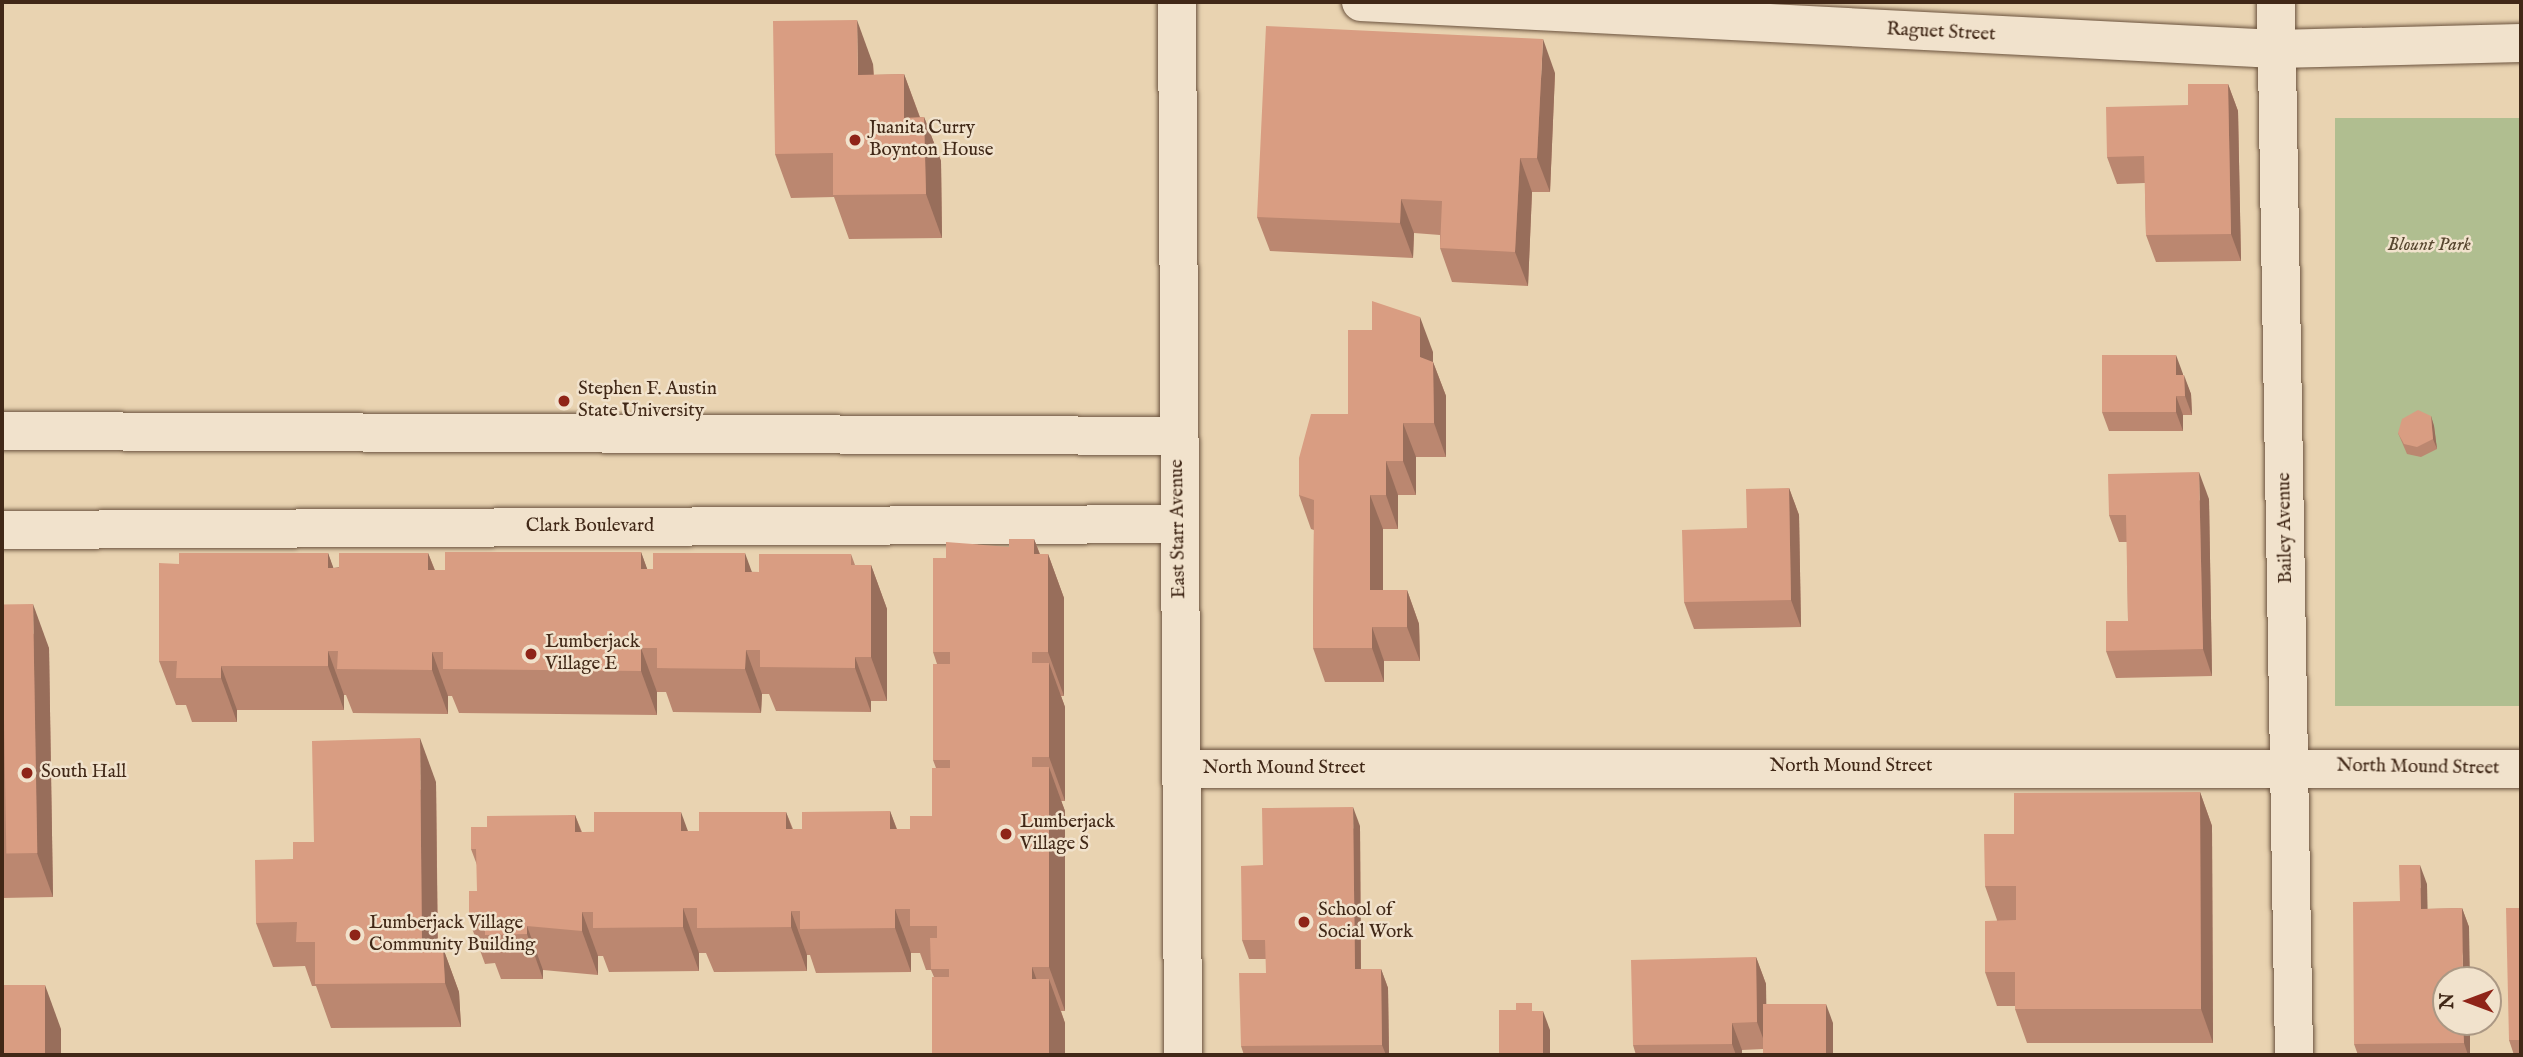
<!DOCTYPE html>
<html>
<head>
<meta charset="utf-8">
<style>
	body { margin:0 }
	#map { position:relative; width:2523px; height:1057px; overflow:hidden; background:#e9d3b1; font-family:"IM FELL English",serif }
	div>[style] { position:absolute }
	.green>* { inset:0; background:#b0be90; transform-origin:0 0 }
	.roads { filter:drop-shadow(0 0 2px #6b533e) drop-shadow(0 0 2px #6b533e) }
	.street>* { height:38px; margin:-19px; padding:0 19px; transform-origin:19px; border-radius:19px; background:#f1e2cc }
	.secondary>* { height:38px; margin:-19px; padding:0 19px; transform-origin:19px; border-radius:19px; background:#f1e2cc }
	.wall>* { inset:0; background:#bb8770 }
	.shaded-wall>* { inset:0; background:#986e5b }
	.building>* { inset:0; background:#d99d82; transform-origin:0 0 }
	.dots>* { width:19px; height:19px; translate:-50% -50%; box-sizing:border-box; border:4px solid #f1e2cc; border-radius:50% }
	span { translate:-50% -50%; white-space:nowrap; text-align:center; line-height:1.15; -webkit-text-stroke:5px #f1e2cc; paint-order:stroke }
	.street-label { font-size:19px; color:#412817 }
	.poi-label { font-size:19px; color:#412817 }
	.left { translate:0 -50%; text-align:left }
	.park-label { font-size:19px; color:#57462f; font-style:italic }
	.frame { position:absolute; inset:0; border:4px solid #412817; pointer-events:none }
	.north { position:absolute; left:2432px; top:966px; width:70px; height:70px; box-sizing:border-box; background:#f1e2cc; border:2px solid #ab9884; border-radius:50%; rotate:270deg; font-size:19px; font-weight:700; line-height:28px; text-align:center; color:#412817 }
	.north::after { content:''; display:block; margin:auto; width:24px; height:32px; background:#8f2418; clip-path:polygon(50% 0,100% 100%,50% 72%,0 100%) }
</style>
</head>
<body>
<div id="map">
	<div class="green">
		<i style="left:2521px;top:118px;width:588px;height:186px;rotate:90deg"></i>
	</div>
	<div class="roads">
		<div class="street">
			<i style="left:1361px;top:2px;width:916px;rotate:2.94deg"></i>
			<i style="left:2276px;top:49px;width:245px;rotate:-1.4deg"></i>
			<i style="left:2276px;top:2px;width:1053px;rotate:89.02deg"></i>
			<i style="left:2px;top:431px;width:1176px;rotate:0.24deg"></i>
			<i style="left:2px;top:530px;width:1177px;rotate:-0.29deg"></i>
			<i style="left:1181px;top:769px;width:1340px"></i>
		</div>
		<div class="secondary">
			<i style="left:1177px;top:2px;width:1053px;rotate:89.67deg"></i>
		</div>
	</div>
	<div class="wall">
		<i style="clip-path:polygon(873px 64px,874px 75px,904px 74px,920px 117px,924px 117px,941px 161px,942px 238px,849px 239px,834px 197px,791px 198px,775px 154px)"></i>
		<i style="clip-path:polygon(1555px 73px,1550px 192px,1532px 192px,1528px 286px,1452px 282px,1440px 248px,1440px 235px,1414px 233px,1413px 258px,1270px 251px,1257px 217px)"></i>
		<i style="clip-path:polygon(2228px 84px,2238px 111px,2241px 261px,2156px 262px,2146px 235px,2145px 183px,2117px 184px,2107px 157px,2188px 105px)"></i>
		<i style="clip-path:polygon(1433px 352px,1433px 362px,1446px 396px,1446px 457px,1416px 457px,1416px 495px,1398px 495px,1398px 529px,1383px 529px,1383px 590px,1407px 590px,1419px 624px,1420px 661px,1384px 661px,1384px 682px,1325px 682px,1313px 648px,1314px 530px,1311px 529px,1299px 495px,1348px 414px)"></i>
		<i style="clip-path:polygon(2183px 375px,2191px 394px,2192px 415px,2183px 415px,2183px 431px,2109px 431px,2102px 412px)"></i>
		<i style="clip-path:polygon(2431px 416px,2434px 426px,2437px 449px,2421px 457px,2407px 454px,2398px 433px)"></i>
		<i style="clip-path:polygon(1789px 488px,1799px 515px,1801px 627px,1694px 629px,1684px 602px,1747px 528px)"></i>
		<i style="clip-path:polygon(2209px 499px,2212px 676px,2116px 678px,2106px 651px,2128px 621px,2127px 542px,2119px 542px,2109px 515px)"></i>
		<i style="clip-path:polygon(1034px 539px,1040px 554px,1048px 554px,1064px 598px,1064px 696px,1061px 696px,1065px 707px,1065px 801px,1061px 801px,1065px 811px,1065px 1011px,1061px 1011px,1065px 1023px,1065px 1055px,934px 977px,931px 970px,926px 970px,920px 953px,911px 953px,911px 972px,816px 973px,810px 955px,807px 955px,807px 971px,714px 972px,706px 953px,699px 953px,699px 971px,609px 972px,603px 956px,598px 956px,598px 975px,543px 970px,543px 979px,501px 979px,495px 963px,485px 964px,469px 920px,477px 891px,477px 865px,471px 849px,487px 827px,575px 815px,582px 832px,699px 831px,786px 812px,793px 829px,802px 829px,890px 811px,897px 829px,910px 829px,932px 816px,936px 768px,933px 760px,937px 664px,933px 652px,946px 558px,1009px 547px)"></i>
		<i style="clip-path:polygon(641px 552px,647px 569px,759px 572px,851px 554px,855px 565px,871px 565px,887px 609px,887px 701px,871px 701px,871px 712px,776px 711px,769px 694px,762px 694px,761px 713px,673px 712px,666px 692px,657px 692px,657px 715px,459px 713px,452px 696px,448px 696px,448px 714px,353px 713px,346px 695px,344px 695px,344px 710px,237px 710px,237px 722px,192px 722px,186px 705px,176px 705px,159px 661px,328px 553px,333px 568px,428px 553px,435px 570px,445px 570px)"></i>
		<i style="clip-path:polygon(2px 605px,49px 648px,53px 897px,2px 898px)"></i>
		<i style="clip-path:polygon(436px 782px,438px 948px,443px 948px,459px 992px,461px 1027px,331px 1028px,316px 986px,312px 986px,305px 966px,273px 967px,256px 923px,293px 859px,314px 842px)"></i>
		<i style="clip-path:polygon(2200px 792px,2212px 826px,2213px 1043px,2027px 1043px,2015px 1009px,2015px 1006px,1997px 1006px,1985px 972px,1997px 920px,1985px 886px,2014px 834px)"></i>
		<i style="clip-path:polygon(1360px 826px,1361px 969px,1381px 969px,1388px 988px,1389px 1055px,1244px 1055px,1241px 1046px,1266px 973px,1266px 959px,1249px 959px,1242px 940px,1263px 865px)"></i>
		<i style="clip-path:polygon(2427px 884px,2427px 909px,2462px 908px,2469px 927px,2446px 1022px,2470px 1022px,2470px 1055px,2358px 1055px,2354px 1044px,2400px 901px)"></i>
		<i style="clip-path:polygon(2521px 908px,2521px 1055px,2514px 1055px,2509px 1040px)"></i>
		<i style="clip-path:polygon(1756px 957px,1766px 984px,1766px 1005px,1833px 1023px,1763px 1049px,1742px 1050px,1742px 1055px,1636px 1055px,1633px 1045px)"></i>
	</div>
	<div class="shaded-wall">
		<i style="clip-path:polygon(857px 20px,873px 64px,875px 119px,858px 75px)"></i>
		<i style="clip-path:polygon(1543px 39px,1555px 73px,1550px 192px,1537px 158px)"></i>
		<i style="clip-path:polygon(904px 74px,920px 118px,904px 118px)"></i>
		<i style="clip-path:polygon(2228px 84px,2238px 111px,2241px 261px,2231px 234px)"></i>
		<i style="clip-path:polygon(924px 117px,941px 161px,942px 238px,926px 194px)"></i>
		<i style="clip-path:polygon(1520px 158px,1532px 192px,1528px 286px,1515px 252px)"></i>
		<i style="clip-path:polygon(1401px 199px,1414px 233px,1413px 258px,1400px 223px)"></i>
		<i style="clip-path:polygon(1420px 317px,1433px 352px,1433px 391px,1420px 357px)"></i>
		<i style="clip-path:polygon(2176px 355px,2183px 374px,2183px 394px,2176px 375px)"></i>
		<i style="clip-path:polygon(1433px 362px,1446px 396px,1446px 457px,1434px 423px)"></i>
		<i style="clip-path:polygon(2184px 375px,2191px 394px,2192px 415px,2185px 396px)"></i>
		<i style="clip-path:polygon(2176px 396px,2183px 415px,2183px 431px,2176px 412px)"></i>
		<i style="clip-path:polygon(2431px 416px,2434px 426px,2437px 449px,2433px 439px)"></i>
		<i style="clip-path:polygon(1403px 423px,1416px 457px,1416px 495px,1403px 461px)"></i>
		<i style="clip-path:polygon(1386px 461px,1398px 495px,1398px 529px,1386px 495px)"></i>
		<i style="clip-path:polygon(2199px 472px,2209px 499px,2212px 676px,2203px 649px)"></i>
		<i style="clip-path:polygon(1789px 488px,1799px 515px,1801px 627px,1791px 600px)"></i>
		<i style="clip-path:polygon(1370px 495px,1383px 529px,1383px 624px,1370px 590px)"></i>
		<i style="clip-path:polygon(1034px 539px,1048px 576px,1048px 554px,1064px 598px,1064px 696px,1048px 652px,1034px 554px)"></i>
		<i style="clip-path:polygon(641px 552px,657px 596px,641px 569px)"></i>
		<i style="clip-path:polygon(328px 553px,344px 597px,328px 568px)"></i>
		<i style="clip-path:polygon(428px 553px,445px 597px,428px 570px)"></i>
		<i style="clip-path:polygon(745px 553px,761px 597px,745px 572px)"></i>
		<i style="clip-path:polygon(871px 565px,887px 609px,887px 701px,871px 657px)"></i>
		<i style="clip-path:polygon(1407px 590px,1419px 624px,1420px 661px,1407px 627px)"></i>
		<i style="clip-path:polygon(33px 604px,49px 648px,53px 897px,37px 853px)"></i>
		<i style="clip-path:polygon(1372px 627px,1384px 661px,1384px 682px,1372px 648px)"></i>
		<i style="clip-path:polygon(641px 648px,657px 692px,657px 715px,641px 671px)"></i>
		<i style="clip-path:polygon(746px 650px,762px 694px,761px 713px,745px 669px)"></i>
		<i style="clip-path:polygon(328px 651px,344px 695px,344px 710px,328px 666px)"></i>
		<i style="clip-path:polygon(432px 652px,448px 696px,448px 714px,432px 670px)"></i>
		<i style="clip-path:polygon(855px 657px,871px 701px,871px 712px,855px 668px)"></i>
		<i style="clip-path:polygon(1049px 663px,1065px 707px,1065px 801px,1049px 757px)"></i>
		<i style="clip-path:polygon(221px 666px,237px 710px,237px 722px,221px 678px)"></i>
		<i style="clip-path:polygon(420px 738px,436px 782px,438px 983px,422px 948px)"></i>
		<i style="clip-path:polygon(1049px 767px,1065px 811px,1065px 1011px,1049px 967px)"></i>
		<i style="clip-path:polygon(2200px 792px,2212px 826px,2213px 1043px,2201px 1009px)"></i>
		<i style="clip-path:polygon(1353px 807px,1360px 826px,1361px 988px,1355px 969px)"></i>
		<i style="clip-path:polygon(890px 811px,906px 855px,890px 829px)"></i>
		<i style="clip-path:polygon(681px 812px,697px 856px,681px 831px)"></i>
		<i style="clip-path:polygon(786px 812px,802px 856px,786px 829px)"></i>
		<i style="clip-path:polygon(575px 815px,591px 859px,575px 832px)"></i>
		<i style="clip-path:polygon(2420px 865px,2427px 884px,2428px 928px,2421px 909px)"></i>
		<i style="clip-path:polygon(683px 908px,699px 953px,699px 971px,683px 927px)"></i>
		<i style="clip-path:polygon(2462px 908px,2469px 927px,2470px 980px,2463px 980px)"></i>
		<i style="clip-path:polygon(895px 909px,911px 953px,911px 972px,895px 928px)"></i>
		<i style="clip-path:polygon(791px 911px,807px 955px,807px 971px,791px 927px)"></i>
		<i style="clip-path:polygon(582px 912px,598px 956px,598px 975px,582px 931px)"></i>
		<i style="clip-path:polygon(527px 926px,543px 970px,543px 979px,527px 934px)"></i>
		<i style="clip-path:polygon(443px 948px,459px 992px,461px 1027px,445px 983px)"></i>
		<i style="clip-path:polygon(1756px 957px,1766px 984px,1767px 1049px,1757px 1022px)"></i>
		<i style="clip-path:polygon(1032px 967px,1048px 1011px,1032px 979px)"></i>
		<i style="clip-path:polygon(1381px 969px,1388px 988px,1389px 1055px,1386px 1055px,1382px 1045px)"></i>
		<i style="clip-path:polygon(1049px 979px,1065px 1023px,1065px 1055px,1049px 1055px)"></i>
		<i style="clip-path:polygon(45px 985px,61px 1029px,61px 1055px,45px 1055px)"></i>
		<i style="clip-path:polygon(1826px 1004px,1833px 1023px,1833px 1055px,1826px 1055px)"></i>
		<i style="clip-path:polygon(1543px 1011px,1550px 1030px,1550px 1055px,1543px 1055px)"></i>
		<i style="clip-path:polygon(2463px 1022px,2470px 1022px,2470px 1055px,2468px 1055px,2464px 1043px)"></i>
		<i style="clip-path:polygon(1732px 1023px,1742px 1050px,1742px 1055px,1736px 1055px,1732px 1044px)"></i>
	</div>
	<div class="building">
		<i style="clip-path:polygon(857px 20px,858px 75px,904px 74px,904px 118px,924px 117px,926px 194px,833px 195px,833px 153px,775px 154px,773px 21px)"></i>
		<i style="clip-path:polygon(1266px 26px,1543px 39px,1537px 158px,1520px 158px,1515px 252px,1440px 248px,1442px 201px,1401px 199px,1400px 223px,1257px 217px)"></i>
		<i style="clip-path:polygon(2188px 84px,2228px 84px,2231px 234px,2146px 235px,2144px 156px,2107px 157px,2106px 107px,2188px 105px)"></i>
		<i style="clip-path:polygon(1372px 301px,1420px 317px,1420px 357px,1433px 362px,1434px 423px,1403px 423px,1403px 461px,1386px 461px,1386px 495px,1370px 495px,1370px 590px,1407px 590px,1407px 627px,1372px 627px,1372px 648px,1313px 648px,1314px 500px,1299px 495px,1299px 458px,1311px 414px,1348px 414px,1348px 330px,1372px 330px)"></i>
		<i style="clip-path:polygon(2102px 355px,2176px 355px,2176px 375px,2184px 375px,2185px 396px,2176px 396px,2176px 412px,2102px 412px)"></i>
		<i style="clip-path:polygon(2418px 410px,2431px 416px,2433px 439px,2417px 447px,2404px 444px,2398px 433px,2402px 419px)"></i>
		<i style="clip-path:polygon(2199px 472px,2203px 649px,2106px 651px,2106px 621px,2128px 621px,2126px 515px,2109px 515px,2108px 474px)"></i>
		<i style="clip-path:polygon(1789px 488px,1791px 600px,1684px 602px,1682px 530px,1747px 528px,1746px 489px)"></i>
		<i style="clip-path:polygon(1009px 539px,1034px 539px,1034px 554px,1048px 554px,1048px 652px,1032px 652px,1032px 663px,1049px 663px,1049px 757px,1032px 757px,1032px 767px,1049px 767px,1049px 967px,1032px 967px,1032px 979px,1049px 979px,1049px 1055px,932px 1055px,932px 977px,949px 977px,949px 969px,931px 969px,930px 938px,937px 938px,937px 926px,910px 926px,910px 909px,895px 909px,895px 928px,800px 929px,800px 911px,791px 911px,791px 927px,697px 928px,697px 908px,683px 908px,683px 927px,593px 928px,593px 912px,582px 912px,582px 931px,527px 926px,527px 934px,485px 935px,485px 919px,469px 920px,469px 891px,477px 891px,476px 849px,471px 849px,471px 827px,487px 827px,487px 816px,575px 815px,575px 832px,594px 832px,594px 812px,681px 812px,681px 831px,699px 831px,699px 812px,786px 812px,786px 829px,802px 829px,802px 812px,890px 811px,890px 829px,910px 829px,910px 816px,932px 816px,932px 768px,950px 768px,950px 760px,933px 760px,933px 664px,950px 664px,950px 652px,933px 652px,933px 558px,946px 558px,946px 542px,1009px 547px)"></i>
		<i style="clip-path:polygon(445px 552px,641px 552px,641px 569px,653px 569px,653px 553px,745px 553px,745px 572px,759px 572px,759px 554px,851px 554px,851px 565px,871px 565px,871px 657px,855px 657px,855px 668px,760px 667px,760px 650px,746px 650px,745px 669px,657px 668px,657px 648px,641px 648px,641px 671px,443px 669px,443px 652px,432px 652px,432px 670px,337px 669px,338px 651px,328px 651px,328px 666px,221px 666px,221px 678px,176px 678px,177px 661px,159px 661px,159px 563px,179px 564px,179px 553px,328px 553px,328px 568px,339px 568px,339px 553px,428px 553px,428px 570px,445px 570px)"></i>
		<i style="left:33px;top:604px;width:249px;height:31px;rotate:89deg"></i>
		<i style="clip-path:polygon(420px 738px,422px 948px,443px 948px,445px 983px,315px 984px,315px 942px,296px 942px,297px 922px,256px 923px,255px 860px,293px 859px,293px 842px,314px 842px,312px 741px)"></i>
		<i style="clip-path:polygon(2200px 792px,2201px 1009px,2015px 1009px,2015px 972px,1985px 972px,1985px 921px,2016px 920px,2016px 886px,1985px 886px,1984px 834px,2014px 834px,2014px 793px)"></i>
		<i style="clip-path:polygon(1353px 807px,1355px 969px,1381px 969px,1382px 1045px,1241px 1046px,1239px 973px,1266px 973px,1265px 940px,1242px 940px,1241px 866px,1263px 865px,1262px 808px)"></i>
		<i style="clip-path:polygon(2399px 865px,2420px 865px,2421px 909px,2462px 908px,2463px 980px,2446px 980px,2446px 1022px,2463px 1022px,2464px 1043px,2354px 1044px,2353px 902px,2400px 901px)"></i>
		<i style="clip-path:polygon(2506px 908px,2521px 908px,2521px 1040px,2509px 1040px)"></i>
		<i style="clip-path:polygon(1756px 957px,1757px 1022px,1732px 1023px,1732px 1044px,1633px 1045px,1631px 960px)"></i>
		<i style="left:2px;top:985px;width:43px;height:70px"></i>
		<i style="clip-path:polygon(1516px 1003px,1532px 1003px,1532px 1011px,1543px 1011px,1543px 1055px,1499px 1055px,1499px 1010px,1516px 1010px)"></i>
		<i style="left:1826px;top:1004px;width:51px;height:63px;rotate:90deg"></i>
	</div>
	<div class="dots">
		<i style="left:855px;top:140px;background:#8f2418"></i>
		<i style="left:564px;top:401px;background:#8f2418"></i>
		<i style="left:531px;top:654px;background:#8f2418"></i>
		<i style="left:27px;top:773px;background:#8f2418"></i>
		<i style="left:1006px;top:834px;background:#8f2418"></i>
		<i style="left:1304px;top:922px;background:#8f2418"></i>
		<i style="left:355px;top:935px;background:#8f2418"></i>
	</div>
	<div class="street-label">
		<span style="left:1941px;top:33px;rotate:3deg">Raguet Street</span>
		<span style="left:590px;top:527px">Clark Boulevard</span>
		<span style="left:2286px;top:528px;rotate:-91deg">Bailey Avenue</span>
		<span style="left:1179px;top:529px;rotate:-91deg">East Starr Avenue</span>
		<span style="left:1851px;top:767px">North Mound Street</span>
		<span style="left:2418px;top:768px;rotate:1deg">North Mound Street</span>
		<span style="left:1284px;top:769px">North Mound Street</span>
	</div>
	<div class="poi-label">
		<span class="left" style="left:869px;top:140px">Juanita Curry<br>Boynton House</span>
		<span class="left" style="left:578px;top:401px">Stephen F. Austin<br>State University</span>
		<span class="left" style="left:545px;top:654px">Lumberjack<br>Village E</span>
		<span class="left" style="left:41px;top:773px">South Hall</span>
		<span class="left" style="left:1020px;top:834px">Lumberjack<br>Village S</span>
		<span class="left" style="left:1318px;top:922px">School of<br>Social Work</span>
		<span class="left" style="left:369px;top:935px">Lumberjack Village<br>Community Building</span>
	</div>
	<div class="park-label">
		<span style="left:2429px;top:246px">Blount Park</span>
	</div>
	<div class="frame"></div>
	<div class="north">N</div>
</div>
</body>
</html>
